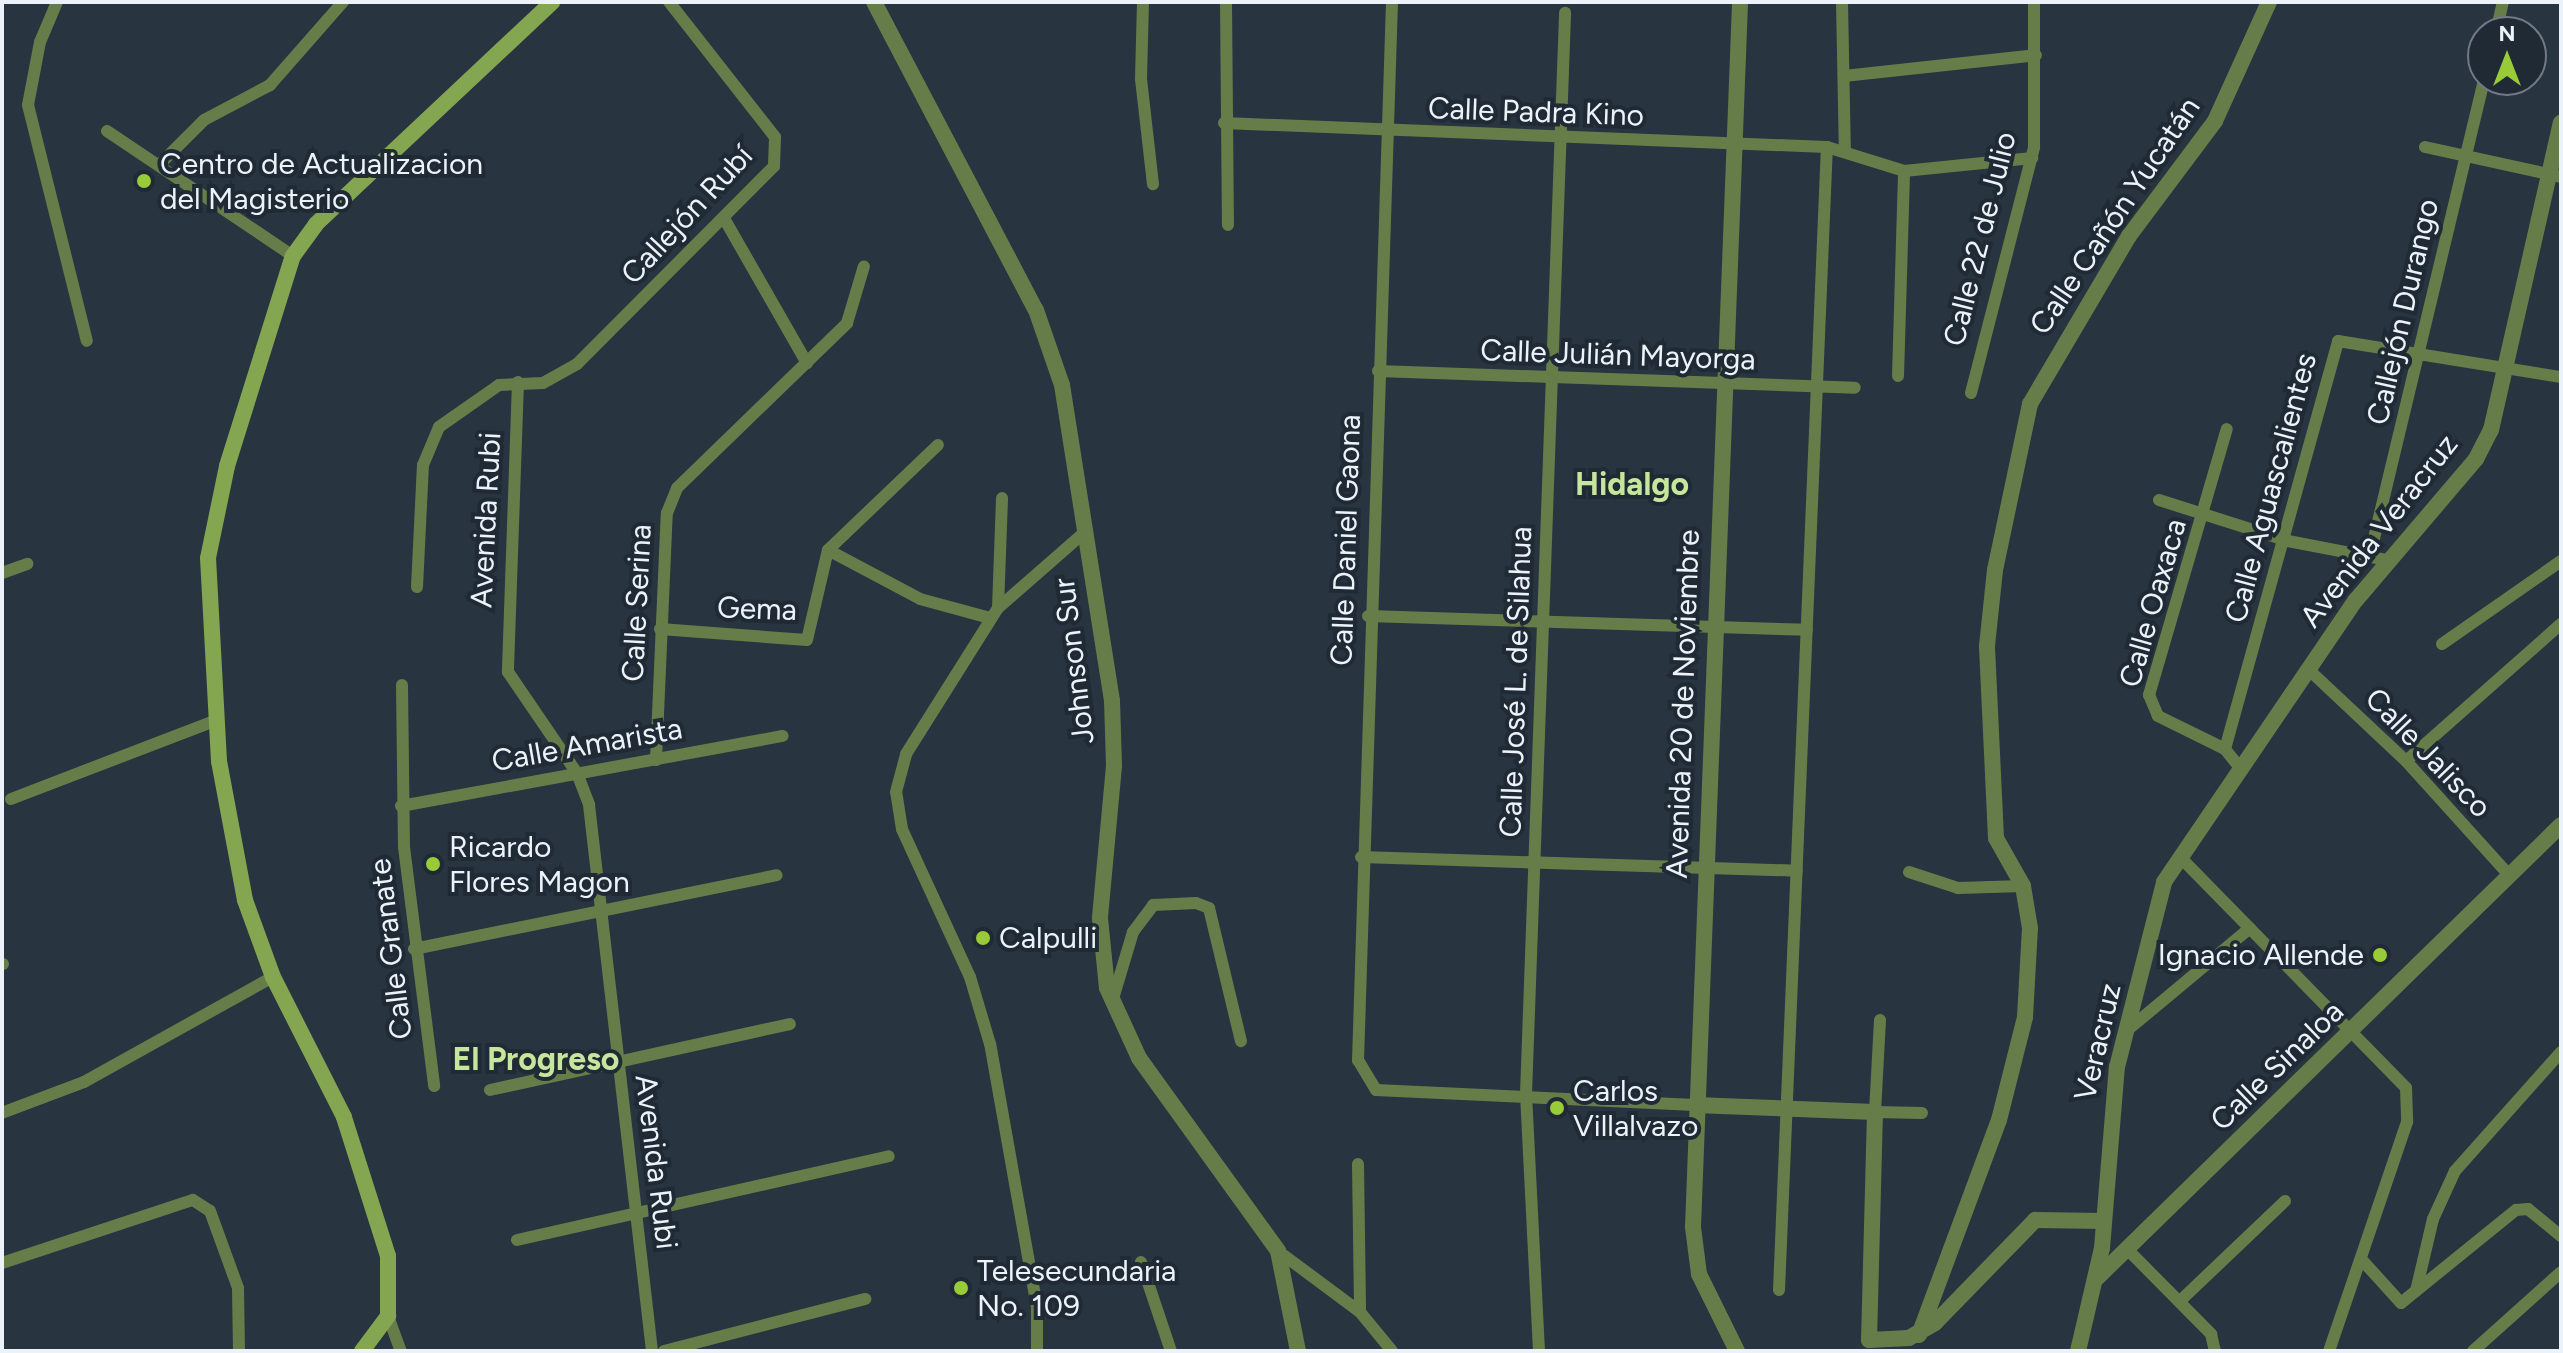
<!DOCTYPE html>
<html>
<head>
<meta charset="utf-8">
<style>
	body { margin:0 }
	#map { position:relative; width:2563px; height:1353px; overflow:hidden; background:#283440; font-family:Figtree,sans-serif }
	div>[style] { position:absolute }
	.minor>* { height:12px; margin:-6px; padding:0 6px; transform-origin:6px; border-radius:6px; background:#677d49 }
	.tertiary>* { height:16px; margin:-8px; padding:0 8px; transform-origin:8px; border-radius:8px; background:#677d49 }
	.secondary>* { height:16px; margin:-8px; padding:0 8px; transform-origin:8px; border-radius:8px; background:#84a650 }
	.dots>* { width:22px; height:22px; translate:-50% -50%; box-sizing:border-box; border:4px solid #1f2a35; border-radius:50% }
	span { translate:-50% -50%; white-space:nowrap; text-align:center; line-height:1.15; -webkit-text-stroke:8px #1f2a35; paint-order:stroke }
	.street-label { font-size:30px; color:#ebf2fa }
	.poi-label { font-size:30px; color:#ebf2fa }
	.left { translate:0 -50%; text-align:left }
	.right { translate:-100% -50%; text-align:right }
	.neighbourhood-label { font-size:32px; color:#c7e69d; font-weight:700 }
	.frame { position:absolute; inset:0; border:4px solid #ebf2fa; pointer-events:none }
	.north { position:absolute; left:2467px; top:16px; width:80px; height:80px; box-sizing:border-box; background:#1f2a35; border:2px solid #717a84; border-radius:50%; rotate:0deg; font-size:22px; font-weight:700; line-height:32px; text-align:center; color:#ebf2fa }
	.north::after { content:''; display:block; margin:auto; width:28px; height:36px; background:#98cb37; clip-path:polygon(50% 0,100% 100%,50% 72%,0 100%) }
</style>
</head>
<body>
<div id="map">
	<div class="minor">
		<i style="left:57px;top:2px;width:43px;rotate:113deg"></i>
		<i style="left:40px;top:42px;width:64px;rotate:100.8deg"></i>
		<i style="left:28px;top:105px;width:243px;rotate:76deg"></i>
		<i style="left:1143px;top:2px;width:77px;rotate:91.5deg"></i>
		<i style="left:1141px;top:79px;width:106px;rotate:83.5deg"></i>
		<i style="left:1226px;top:2px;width:223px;rotate:89.5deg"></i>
		<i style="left:1392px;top:2px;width:1059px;rotate:91.84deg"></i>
		<i style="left:1358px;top:1060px;width:35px;rotate:59deg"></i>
		<i style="left:1376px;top:1090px;width:319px;rotate:2.7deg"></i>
		<i style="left:1842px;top:2px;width:150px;rotate:88.9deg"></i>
		<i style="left:2496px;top:32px;width:31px;rotate:-77deg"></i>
		<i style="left:1844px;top:76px;width:193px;rotate:-6.2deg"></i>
		<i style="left:1224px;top:123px;width:603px;rotate:2.28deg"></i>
		<i style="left:1827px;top:147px;width:81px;rotate:17.3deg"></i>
		<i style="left:1904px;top:171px;width:129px;rotate:-5.8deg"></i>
		<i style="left:107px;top:131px;width:224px;rotate:33.9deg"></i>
		<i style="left:2425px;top:147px;width:139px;rotate:12.4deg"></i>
		<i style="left:160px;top:164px;width:62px;rotate:-45deg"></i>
		<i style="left:204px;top:120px;width:75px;rotate:-27.9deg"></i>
		<i style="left:270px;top:85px;width:111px;rotate:-48.7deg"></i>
		<i style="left:725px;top:220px;width:165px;rotate:60.2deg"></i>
		<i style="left:1378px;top:371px;width:477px;rotate:2deg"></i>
		<i style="left:1898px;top:376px;width:205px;rotate:-88.3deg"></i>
		<i style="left:518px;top:382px;width:290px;rotate:92deg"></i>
		<i style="left:508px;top:672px;width:122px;rotate:55.7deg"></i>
		<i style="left:577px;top:773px;width:34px;rotate:69deg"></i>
		<i style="left:589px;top:805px;width:550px;rotate:83.42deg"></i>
		<i style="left:1971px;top:393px;width:254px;rotate:-75.6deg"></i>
		<i style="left:2034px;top:147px;width:145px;rotate:-90deg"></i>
		<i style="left:2159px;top:500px;width:135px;rotate:17.6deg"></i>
		<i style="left:2288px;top:541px;width:101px;rotate:10.9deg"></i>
		<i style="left:828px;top:550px;width:104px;rotate:28deg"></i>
		<i style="left:920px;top:599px;width:73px;rotate:15.2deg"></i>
		<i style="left:2370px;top:555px;width:488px;rotate:-76.5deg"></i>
		<i style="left:2px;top:573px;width:27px;rotate:-20deg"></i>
		<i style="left:417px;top:587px;width:122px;rotate:-87.2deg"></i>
		<i style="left:423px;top:465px;width:41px;rotate:-67.2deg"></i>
		<i style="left:439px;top:427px;width:73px;rotate:-35deg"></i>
		<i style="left:499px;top:385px;width:44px;rotate:-2.6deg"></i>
		<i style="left:543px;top:383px;width:39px;rotate:-29deg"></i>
		<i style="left:577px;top:364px;width:279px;rotate:-45.1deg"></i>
		<i style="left:774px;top:166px;width:29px;rotate:-88deg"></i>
		<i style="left:775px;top:137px;width:172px;rotate:-128.1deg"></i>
		<i style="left:998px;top:608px;width:110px;rotate:-87.9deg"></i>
		<i style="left:1368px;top:616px;width:439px;rotate:1.8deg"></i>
		<i style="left:660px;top:629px;width:147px;rotate:4.3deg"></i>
		<i style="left:807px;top:640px;width:92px;rotate:-76.9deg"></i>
		<i style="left:828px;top:550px;width:152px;rotate:-43.7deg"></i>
		<i style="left:2442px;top:644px;width:145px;rotate:-34.9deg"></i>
		<i style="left:2308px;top:669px;width:134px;rotate:43.2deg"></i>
		<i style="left:2406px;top:761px;width:154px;rotate:47.9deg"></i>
		<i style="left:402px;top:685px;width:162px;rotate:89.3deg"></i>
		<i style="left:404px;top:847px;width:241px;rotate:82.8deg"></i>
		<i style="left:2225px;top:749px;width:75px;rotate:-153.8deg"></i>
		<i style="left:2158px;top:716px;width:23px;rotate:-113deg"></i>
		<i style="left:2149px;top:695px;width:277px;rotate:-73.7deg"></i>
		<i style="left:656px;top:760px;width:247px;rotate:-87.5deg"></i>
		<i style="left:667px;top:513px;width:27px;rotate:-68deg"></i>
		<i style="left:677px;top:488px;width:237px;rotate:-44.1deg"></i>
		<i style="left:847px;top:323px;width:59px;rotate:-73.4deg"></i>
		<i style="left:2406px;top:761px;width:207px;rotate:-41.5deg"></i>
		<i style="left:2241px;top:769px;width:26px;rotate:-129deg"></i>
		<i style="left:2225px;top:749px;width:423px;rotate:-74.5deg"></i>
		<i style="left:2338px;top:341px;width:226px;rotate:9.2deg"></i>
		<i style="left:11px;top:799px;width:221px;rotate:-21deg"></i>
		<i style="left:401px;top:806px;width:388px;rotate:-10.4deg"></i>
		<i style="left:1361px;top:857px;width:436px;rotate:1.8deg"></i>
		<i style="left:2180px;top:857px;width:323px;rotate:45.6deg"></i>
		<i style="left:2406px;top:1088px;width:34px;rotate:88deg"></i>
		<i style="left:2407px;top:1122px;width:242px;rotate:108.8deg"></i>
		<i style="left:1909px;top:872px;width:52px;rotate:18.1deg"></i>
		<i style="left:1958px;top:888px;width:65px;rotate:-1.8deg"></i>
		<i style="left:414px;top:949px;width:370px;rotate:-11.5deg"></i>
		<i style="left:2px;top:964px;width:1px"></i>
		<i style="left:1112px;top:1002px;width:73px;rotate:-73.3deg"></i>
		<i style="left:1133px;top:932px;width:34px;rotate:-53deg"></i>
		<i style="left:1153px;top:905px;width:43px;rotate:-2.7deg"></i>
		<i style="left:1196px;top:903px;width:14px;rotate:21deg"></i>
		<i style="left:1209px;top:908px;width:137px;rotate:76.5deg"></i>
		<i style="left:1880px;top:1020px;width:92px;rotate:93.1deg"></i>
		<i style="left:1875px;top:1112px;width:47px;rotate:1.2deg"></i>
		<i style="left:2130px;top:1028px;width:156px;rotate:-39.8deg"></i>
		<i style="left:490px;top:1090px;width:307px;rotate:-12.4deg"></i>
		<i style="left:2px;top:1113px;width:88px;rotate:-20.7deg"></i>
		<i style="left:84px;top:1082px;width:216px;rotate:-29.1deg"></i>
		<i style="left:1358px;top:1164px;width:148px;rotate:89.2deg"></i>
		<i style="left:517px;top:1240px;width:381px;rotate:-12.7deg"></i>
		<i style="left:2127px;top:1249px;width:120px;rotate:45.3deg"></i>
		<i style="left:2211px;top:1334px;width:17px;rotate:77deg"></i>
		<i style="left:1278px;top:1251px;width:102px;rotate:36.6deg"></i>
		<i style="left:1360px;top:1312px;width:50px;rotate:50.6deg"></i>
		<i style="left:2362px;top:1260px;width:58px;rotate:47.8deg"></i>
		<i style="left:2401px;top:1303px;width:148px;rotate:-39deg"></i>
		<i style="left:2516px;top:1210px;width:12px;rotate:-5deg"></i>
		<i style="left:2528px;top:1209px;width:43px;rotate:39.3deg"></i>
		<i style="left:1141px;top:1262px;width:94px;rotate:71.4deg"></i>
		<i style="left:2px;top:1263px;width:201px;rotate:-18.3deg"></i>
		<i style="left:193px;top:1200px;width:20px;rotate:33deg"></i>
		<i style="left:210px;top:1211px;width:82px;rotate:70deg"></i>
		<i style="left:238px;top:1288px;width:63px;rotate:89.1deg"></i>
		<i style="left:1779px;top:1290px;width:1144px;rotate:-87.6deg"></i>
		<i style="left:2416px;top:1291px;width:74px;rotate:-76.7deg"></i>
		<i style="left:2433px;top:1219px;width:53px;rotate:-65.4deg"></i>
		<i style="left:2455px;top:1171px;width:159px;rotate:-48.3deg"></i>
		<i style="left:2180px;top:1301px;width:145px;rotate:-43.6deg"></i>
		<i style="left:388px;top:1316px;width:37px;rotate:70deg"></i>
		<i style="left:664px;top:1351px;width:208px;rotate:-14.5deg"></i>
		<i style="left:1037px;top:1351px;width:44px;rotate:-90deg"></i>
		<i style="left:1037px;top:1307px;width:267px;rotate:-100.1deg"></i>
		<i style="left:990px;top:1044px;width:70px;rotate:-106.6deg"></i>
		<i style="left:970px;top:977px;width:163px;rotate:-114.7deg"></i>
		<i style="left:902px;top:829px;width:37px;rotate:-99deg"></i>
		<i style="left:896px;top:792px;width:39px;rotate:-75deg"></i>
		<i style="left:906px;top:754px;width:173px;rotate:-57.8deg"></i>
		<i style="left:998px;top:608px;width:117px;rotate:-41.2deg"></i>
		<i style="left:1539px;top:1351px;width:257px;rotate:-92.9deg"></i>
		<i style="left:1526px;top:1094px;width:1082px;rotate:-87.93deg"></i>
		<i style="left:2473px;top:1351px;width:118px;rotate:-41.9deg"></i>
	</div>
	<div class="tertiary">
		<i style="left:874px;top:2px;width:348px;rotate:62.3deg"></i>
		<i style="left:1036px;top:310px;width:79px;rotate:70.9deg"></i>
		<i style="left:1062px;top:385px;width:320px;rotate:81deg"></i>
		<i style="left:1112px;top:701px;width:65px;rotate:88.2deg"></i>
		<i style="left:1114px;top:766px;width:153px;rotate:95.3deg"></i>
		<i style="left:1100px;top:918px;width:70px;rotate:84.3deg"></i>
		<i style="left:1107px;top:988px;width:77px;rotate:65.4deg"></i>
		<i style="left:1139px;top:1058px;width:238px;rotate:54.2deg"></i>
		<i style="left:1278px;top:1251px;width:102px;rotate:78.7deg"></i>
		<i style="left:1695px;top:1105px;width:180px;rotate:2.2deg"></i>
		<i style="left:1875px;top:1112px;width:228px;rotate:91.5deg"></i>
		<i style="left:1869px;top:1340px;width:40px;rotate:-2.9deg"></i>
		<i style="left:1909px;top:1338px;width:30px;rotate:-30deg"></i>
		<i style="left:1935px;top:1323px;width:144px;rotate:-45.8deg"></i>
		<i style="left:2035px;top:1220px;width:69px;rotate:0.8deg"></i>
		<i style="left:2097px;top:1278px;width:648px;rotate:-44.31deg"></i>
		<i style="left:1919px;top:1335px;width:229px;rotate:-69.6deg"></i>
		<i style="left:1999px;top:1120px;width:106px;rotate:-75.8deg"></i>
		<i style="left:2025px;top:1017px;width:89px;rotate:-86.8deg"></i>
		<i style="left:2030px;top:928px;width:43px;rotate:-99.5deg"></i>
		<i style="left:2023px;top:886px;width:55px;rotate:-119.4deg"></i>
		<i style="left:1996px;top:838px;width:192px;rotate:-92.7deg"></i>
		<i style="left:1987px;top:646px;width:76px;rotate:-84deg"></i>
		<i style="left:1995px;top:570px;width:170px;rotate:-78.1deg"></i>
		<i style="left:2030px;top:404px;width:195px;rotate:-59.5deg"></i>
		<i style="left:2129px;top:236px;width:144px;rotate:-53.2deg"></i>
		<i style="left:2215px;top:121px;width:131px;rotate:-65.6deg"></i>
		<i style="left:1737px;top:1351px;width:86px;rotate:-116.3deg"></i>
		<i style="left:1699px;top:1274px;width:47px;rotate:-97.3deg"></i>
		<i style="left:1693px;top:1227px;width:1226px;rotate:-87.8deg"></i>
		<i style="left:2078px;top:1351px;width:106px;rotate:-76.9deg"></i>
		<i style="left:2102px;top:1248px;width:182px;rotate:-85.3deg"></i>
		<i style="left:2117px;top:1067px;width:191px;rotate:-75.7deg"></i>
		<i style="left:2164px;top:882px;width:341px;rotate:-55.8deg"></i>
		<i style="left:2356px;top:600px;width:185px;rotate:-49.6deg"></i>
		<i style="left:2476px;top:459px;width:33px;rotate:-63deg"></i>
		<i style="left:2491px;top:430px;width:315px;rotate:-77.2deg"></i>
	</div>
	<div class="secondary">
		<i style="left:362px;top:1351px;width:44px;rotate:-53.4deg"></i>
		<i style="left:388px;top:1316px;width:60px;rotate:-90deg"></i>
		<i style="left:388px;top:1256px;width:146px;rotate:-107.6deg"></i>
		<i style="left:344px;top:1117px;width:157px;rotate:-116.9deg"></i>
		<i style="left:273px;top:977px;width:82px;rotate:-110deg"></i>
		<i style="left:245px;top:900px;width:141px;rotate:-100.6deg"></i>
		<i style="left:219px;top:761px;width:203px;rotate:-93.1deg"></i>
		<i style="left:208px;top:558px;width:94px;rotate:-78.3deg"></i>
		<i style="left:227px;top:466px;width:220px;rotate:-72.6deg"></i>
		<i style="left:293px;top:256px;width:39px;rotate:-54deg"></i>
		<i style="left:316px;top:224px;width:324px;rotate:-43.2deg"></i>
	</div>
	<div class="dots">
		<i style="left:144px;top:181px;background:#98cb37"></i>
		<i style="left:433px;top:864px;background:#98cb37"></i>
		<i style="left:983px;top:938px;background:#98cb37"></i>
		<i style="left:2380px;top:955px;background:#98cb37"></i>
		<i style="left:1557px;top:1108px;background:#98cb37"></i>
		<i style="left:961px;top:1288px;background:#98cb37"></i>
	</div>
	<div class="street-label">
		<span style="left:1536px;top:112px;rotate:2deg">Calle Padra Kino</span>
		<span style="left:687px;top:215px;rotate:-47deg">Callejón Rubí</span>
		<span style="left:2115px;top:216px;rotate:-56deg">Calle Cañón Yucatán</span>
		<span style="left:1980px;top:239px;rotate:-76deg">Calle 22 de Julio</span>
		<span style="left:2403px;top:312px;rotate:-77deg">Callejón Durango</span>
		<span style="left:1618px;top:355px;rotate:2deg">Calle Julián Mayorga</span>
		<span style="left:2271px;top:488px;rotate:-75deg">Calle Aguascalientes</span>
		<span style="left:486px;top:520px;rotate:-87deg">Avenida Rubi</span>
		<span style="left:2379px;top:531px;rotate:-52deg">Avenida Veracruz</span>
		<span style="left:1346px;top:540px;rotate:-88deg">Calle Daniel Gaona</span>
		<span style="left:637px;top:603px;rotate:-87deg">Calle Serina</span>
		<span style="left:2153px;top:603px;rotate:-74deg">Calle Oaxaca</span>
		<span style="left:757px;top:609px;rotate:2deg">Gema</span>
		<span style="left:1074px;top:661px;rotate:-97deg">Johnson Sur</span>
		<span style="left:1516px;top:682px;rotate:-88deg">Calle José L. de Silahua</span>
		<span style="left:1683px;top:704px;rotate:-88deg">Avenida 20 de Noviembre</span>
		<span style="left:587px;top:745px;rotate:-10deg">Calle Amarista</span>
		<span style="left:2428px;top:753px;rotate:46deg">Calle Jalisco</span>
		<span style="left:391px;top:949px;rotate:-97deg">Calle Granate</span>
		<span style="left:2098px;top:1042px;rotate:-77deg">Veracruz</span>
		<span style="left:2277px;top:1066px;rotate:-44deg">Calle Sinaloa</span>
		<span style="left:656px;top:1162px;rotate:83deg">Avenida Rubi</span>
	</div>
	<div class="poi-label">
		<span class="left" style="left:160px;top:181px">Centro de Actualizacion<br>del Magisterio</span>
		<span class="left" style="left:449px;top:864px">Ricardo<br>Flores Magon</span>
		<span class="left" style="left:999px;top:938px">Calpulli</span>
		<span class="right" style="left:2364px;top:955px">Ignacio Allende</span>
		<span class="left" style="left:1573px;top:1108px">Carlos<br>Villalvazo</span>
		<span class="left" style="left:977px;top:1288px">Telesecundaria<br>No. 109</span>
	</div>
	<div class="neighbourhood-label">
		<span style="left:1632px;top:484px">Hidalgo</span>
		<span style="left:536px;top:1059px">El Progreso</span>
	</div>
	<div class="frame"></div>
	<div class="north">N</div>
</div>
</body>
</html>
